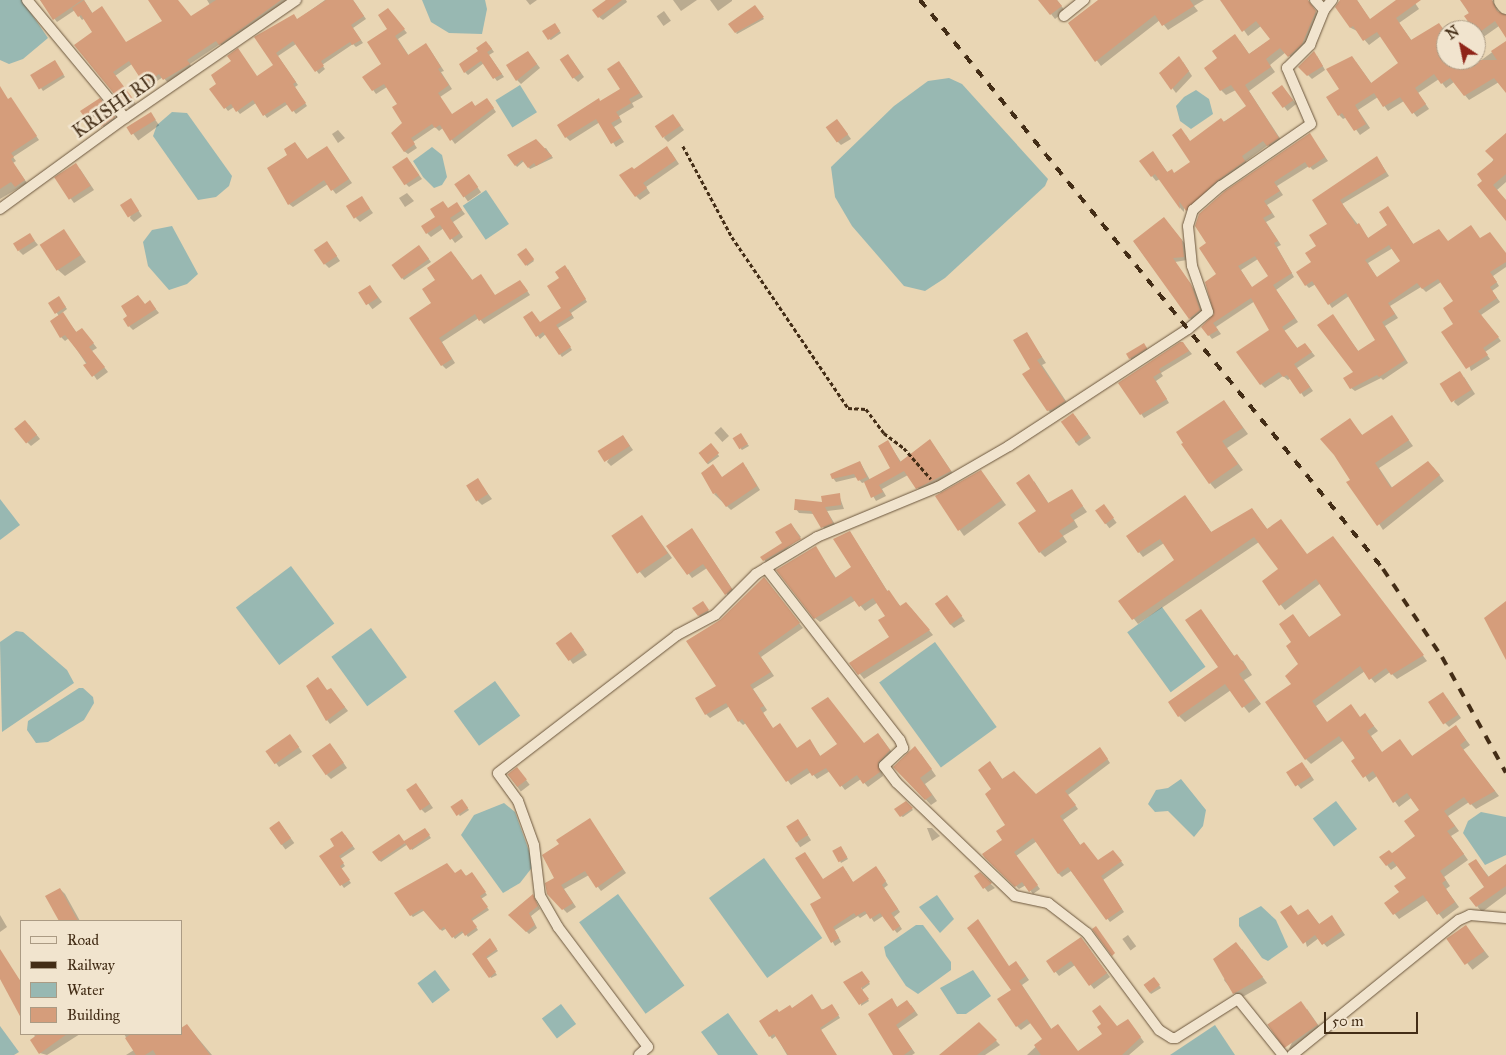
<!DOCTYPE html>
<html>
<head>
<meta charset="utf-8">
<style>
	body { margin:0 }
	#map { position:relative; width:1506px; height:1055px; overflow:hidden; background:#e9d6b4; font-family:"IM FELL Great Primer",serif }
	div>[style] { position:absolute }
	.water>* { inset:0; background:#98b8b2; transform-origin:0 0 }
	.shadow>* { inset:0; background:#0003; transform-origin:0 0 }
	.building>* { inset:0; background:#d59d7b; transform-origin:0 0 }
	.path>* { height:2.5px; margin-top:-1.25px; transform-origin:0; background:repeating-linear-gradient(90deg,#432d16 0 4px,transparent 0 6.5px) }
	.roads { filter:drop-shadow(0 0 1px #6c573e) drop-shadow(0 0 1px #6c573e) }
	.street>* { height:10px; margin:-5px; padding:0 5px; transform-origin:5px; border-radius:5px; background:#f1e4ce }
	.highway>* { height:19px; margin:-9.5px; padding:0 9.5px; transform-origin:9.5px; border-radius:9.5px; background:#e9d6b4 }
	.rail>* { height:4px; margin-top:-2px; transform-origin:0; background:repeating-linear-gradient(90deg,#432d16 0 9px,transparent 0 18px) }
	span { translate:-50% -50%; white-space:nowrap; text-align:center; line-height:1.15; -webkit-text-stroke:5px #f1e4ce; paint-order:stroke }
	.street-label { font-size:18px; color:#432d16 }
	.legend { position:absolute; left:20px; top:920px; width:162px; height:115px; box-sizing:border-box; background:#f1e4ce; border:1px solid #ab9b84; margin:0; padding:6px 9px; list-style:none; font-size:15px; color:#432d16 }
	.legend li { display:flex; align-items:center; gap:10px; height:25px }
	.legend b { width:25px; border:1px solid #ab9b84 }
	.north { position:absolute; left:1436px; top:20px; width:50px; height:50px; box-sizing:border-box; background:#f1e4ce; border:1px solid #ab9b84; border-radius:50%; rotate:326deg; font-size:14px; font-weight:700; line-height:20px; text-align:center; color:#432d16 }
	.north::after { content:''; display:block; margin:auto; width:18px; height:22px; background:#8f2418; clip-path:polygon(50% 0,100% 100%,50% 72%,0 100%) }
	.scale { position:absolute; left:1324px; top:1012px; width:94px; height:22px; box-sizing:border-box; border:2px solid #432d16; border-top:0; padding-left:6px; font-size:15px; line-height:18px; white-space:nowrap; color:#432d16; -webkit-text-stroke:4px #f1e4ce; paint-order:stroke }
</style>
</head>
<body>
<div id="map">
	<div class="water">
		<i style="clip-path:polygon(0 0,22px 0,48px 38px,23px 59px,9px 64px,0 60px)"></i>
		<i style="clip-path:polygon(422px 0,485px 0,487px 9px,482px 34px,449px 33px,431px 22px)"></i>
		<i style="clip-path:polygon(949px 78px,962px 84px,1048px 179px,1045px 186px,945px 278px,925px 291px,904px 286px,852px 226px,835px 197px,831px 167px,894px 106px,928px 81px)"></i>
		<i style="left:520px;top:85px;width:32px;height:29px;rotate:58deg"></i>
		<i style="clip-path:polygon(1196px 90px,1209px 99px,1213px 114px,1191px 129px,1180px 121px,1176px 106px,1184px 97px)"></i>
		<i style="clip-path:polygon(172px 112px,187px 113px,232px 176px,229px 186px,216px 197px,198px 200px,153px 136px,157px 125px)"></i>
		<i style="clip-path:polygon(432px 147px,442px 155px,447px 177px,442px 185px,434px 188px,423px 177px,413px 161px)"></i>
		<i style="left:486px;top:190px;width:41px;height:28px;rotate:56deg"></i>
		<i style="clip-path:polygon(172px 226px,198px 274px,187px 284px,169px 290px,148px 266px,143px 242px,152px 230px)"></i>
		<i style="clip-path:polygon(0 499px,20px 525px,0 540px)"></i>
		<i style="left:291px;top:566px;width:72px;height:69px;rotate:53deg"></i>
		<i style="left:1162px;top:607px;width:74px;height:43px;rotate:54deg"></i>
		<i style="left:371px;top:628px;width:61px;height:49px;rotate:54deg"></i>
		<i style="clip-path:polygon(16px 631px,23px 632px,67px 670px,74px 683px,2px 732px,0 642px)"></i>
		<i style="left:935px;top:642px;width:105px;height:69px;rotate:54deg"></i>
		<i style="left:495px;top:681px;width:43px;height:51px;rotate:54deg"></i>
		<i style="clip-path:polygon(79px 688px,83px 688px,93px 697px,94px 703px,84px 720px,48px 742px,36px 743px,27px 730px,28px 721px)"></i>
		<i style="clip-path:polygon(1181px 779px,1206px 810px,1203px 826px,1194px 837px,1168px 811px,1155px 812px,1148px 804px,1156px 790px,1168px 788px)"></i>
		<i style="left:1336px;top:801px;width:35px;height:29px;rotate:53deg"></i>
		<i style="clip-path:polygon(504px 803px,515px 812px,534px 865px,520px 883px,503px 893px,461px 835px,474px 815px)"></i>
		<i style="clip-path:polygon(1481px 812px,1506px 817px,1506px 855px,1485px 865px,1463px 833px,1468px 821px)"></i>
		<i style="left:764px;top:858px;width:99px;height:68px;rotate:54deg"></i>
		<i style="left:618px;top:894px;width:113px;height:48px;rotate:54deg"></i>
		<i style="clip-path:polygon(937px 895px,954px 919px,940px 933px,919px 907px)"></i>
		<i style="clip-path:polygon(1261px 906px,1276px 920px,1288px 947px,1268px 961px,1262px 958px,1239px 926px,1239px 918px)"></i>
		<i style="clip-path:polygon(916px 925px,923px 925px,951px 962px,951px 970px,918px 994px,906px 986px,886px 956px,884px 947px)"></i>
		<i style="left:435px;top:970px;width:25px;height:22px;rotate:53deg"></i>
		<i style="clip-path:polygon(973px 970px,991px 996px,966px 1014px,957px 1014px,940px 988px)"></i>
		<i style="left:561px;top:1004px;width:25px;height:24px;rotate:53deg"></i>
		<i style="clip-path:polygon(728px 1013px,758px 1055px,718px 1055px,701px 1032px)"></i>
		<i style="clip-path:polygon(1215px 1025px,1235px 1055px,1170px 1055px)"></i>
		<i style="clip-path:polygon(0 1026px,19px 1052px,14px 1055px,0 1055px)"></i>
	</div>
	<div class="shadow">
		<i style="clip-path:polygon(40px 0,84px 0,93px 14px,126px 43px,164px 21px,150px 0,171px 0,191px 17px,210px 5px,207px 0,290px 0,223px 47px,220px 44px,190px 64px,192px 68px,168px 83px,163px 77px,148px 87px,132px 64px,115px 76px,136px 104px,129px 109px,75px 45px,94px 33px,85px 18px,82px 20px,75px 10px,57px 22px)"></i>
		<i style="clip-path:polygon(325px 0,353px 0,366px 19px,353px 28px,363px 43px,356px 47px,353px 44px,322px 65px,325px 69px,319px 74px,296px 44px,278px 56px,298px 85px,295px 87px,307px 106px,296px 114px,288px 104px,267px 118px,256px 103px,240px 114px,234px 107px,228px 111px,211px 89px,257px 77px,275px 65px,256px 37px,297px 20px)"></i>
		<i style="clip-path:polygon(526px 0,537px 0,530px 5px)"></i>
		<i style="clip-path:polygon(606px 0,626px 0,627px 2px,603px 20px,599px 17px)"></i>
		<i style="clip-path:polygon(673px 0,697px 0,681px 11px)"></i>
		<i style="clip-path:polygon(710px 0,732px 0,732px 1px,718px 11px)"></i>
		<i style="clip-path:polygon(1040px 0,1057px 0,1065px 11px,1055px 19px)"></i>
		<i style="clip-path:polygon(1100px 0,1204px 0,1194px 6px,1198px 11px,1168px 30px,1160px 20px,1101px 66px,1069px 23px)"></i>
		<i style="clip-path:polygon(1223px 0,1307px 0,1320px 17px,1306px 49px,1294px 61px,1286px 52px,1270px 65px,1275px 72px,1249px 91px,1283px 143px,1273px 150px,1268px 145px,1246px 161px,1249px 166px,1191px 215px,1184px 205px,1184px 212px,1181px 209px,1160px 179px,1156px 181px,1152px 176px,1157px 158px,1168px 173px,1175px 174px,1192px 162px,1186px 135px,1190px 142px,1248px 107px,1236px 90px,1226px 95px,1221px 90px,1240px 41px,1249px 54px,1271px 39px,1261px 26px,1248px 36px)"></i>
		<i style="clip-path:polygon(1343px 0,1357px 0,1370px 20px,1398px 0,1413px 0,1419px 9px,1399px 23px,1412px 41px,1443px 29px,1446px 33px,1446px 60px,1467px 60px,1472px 67px,1506px 42px,1506px 91px,1499px 82px,1469px 100px,1454px 82px,1446px 88px,1439px 79px,1418px 93px,1429px 109px,1417px 117px,1404px 101px,1388px 111px,1378px 97px,1358px 110px,1370px 128px,1360px 135px,1347px 117px,1343px 119px,1339px 115px,1341px 89px,1356px 62px,1372px 84px,1399px 63px,1381px 36px,1369px 45px,1357px 31px,1351px 28px,1337px 7px)"></i>
		<i style="clip-path:polygon(1462px 0,1492px 0,1499px 13px,1506px 16px,1506px 35px,1499px 26px,1482px 38px)"></i>
		<i style="clip-path:polygon(756px 8px,764px 19px,737px 34px,736px 33px)"></i>
		<i style="left:664px;top:11px;width:12px;height:9px;rotate:55deg"></i>
		<i style="clip-path:polygon(391px 14px,407px 33px,398px 39px,409px 56px,429px 48px,444px 71px,441px 72px,452px 89px,440px 97px,452px 116px,472px 103px,476px 107px,490px 103px,496px 112px,455px 144px,443px 128px,439px 131px,435px 127px,413px 142px,417px 148px,408px 154px,404px 151px,404px 123px,399px 104px,387px 87px,376px 94px,364px 77px,383px 65px)"></i>
		<i style="clip-path:polygon(556px 26px,561px 33px,551px 40px,549px 39px)"></i>
		<i style="clip-path:polygon(489px 45px,494px 52px,489px 55px,504px 77px,497px 81px,484px 63px,468px 75px,465px 72px)"></i>
		<i style="clip-path:polygon(528px 52px,540px 68px,521px 84px,517px 80px)"></i>
		<i style="clip-path:polygon(1317px 56px,1325px 70px,1312px 79px,1300px 67px)"></i>
		<i style="clip-path:polygon(572px 60px,584px 77px,578px 82px,574px 78px)"></i>
		<i style="clip-path:polygon(1183px 62px,1192px 76px,1176px 93px,1161px 73px)"></i>
		<i style="clip-path:polygon(56px 64px,65px 77px,43px 91px,33px 76px)"></i>
		<i style="clip-path:polygon(623px 67px,643px 97px,632px 103px,634px 107px,619px 116px,622px 122px,614px 127px,624px 142px,616px 147px,600px 122px,570px 141px,566px 137px,601px 102px,621px 89px)"></i>
		<i style="left:1282px;top:86px;width:23px;height:11px;rotate:52deg"></i>
		<i style="clip-path:polygon(11px 99px,39px 140px,13px 157px,16px 161px,13px 163px,27px 183px,0 199px,0 120px)"></i>
		<i style="clip-path:polygon(103px 103px,117px 120px,105px 129px,96px 116px,89px 121px,87px 118px)"></i>
		<i style="left:151px;top:114px;width:14px;height:26px;rotate:54deg"></i>
		<i style="clip-path:polygon(673px 116px,684px 130px,668px 142px,664px 138px)"></i>
		<i style="clip-path:polygon(841px 125px,851px 139px,841px 145px,837px 141px)"></i>
		<i style="clip-path:polygon(338px 130px,345px 138px,338px 143px,332px 134px)"></i>
		<i style="clip-path:polygon(1506px 133px,1506px 182px,1497px 190px,1506px 201px,1506px 219px,1480px 187px)"></i>
		<i style="clip-path:polygon(evenodd,1310px 135px,1328px 161px,1313px 170px,1309px 166px,1277px 186px,1283px 195px,1267px 205px,1275px 217px,1266px 222px,1281px 245px,1277px 247px,1294px 277px,1276px 290px,1298px 322px,1284px 331px,1298px 349px,1305px 344px,1315px 356px,1297px 368px,1313px 391px,1304px 397px,1291px 378px,1288px 380px,1283px 376px,1265px 388px,1261px 384px,1271px 330px,1255px 301px,1216px 327px,1221px 334px,1212px 339px,1203px 327px,1216px 315px,1218px 275px,1208px 244px,1310px 135px,1258px 259px,1270px 276px,1252px 288px,1241px 270px,1258px 259px)"></i>
		<i style="clip-path:polygon(298px 147px,308px 160px,330px 151px,352px 183px,336px 194px,328px 184px,293px 207px,289px 204px)"></i>
		<i style="clip-path:polygon(546px 148px,553px 158px,530px 169px,524px 161px,517px 167px,509px 156px)"></i>
		<i style="clip-path:polygon(671px 152px,679px 164px,646px 187px,650px 193px,640px 200px,636px 196px,634px 171px)"></i>
		<i style="clip-path:polygon(410px 162px,422px 179px,409px 187px,406px 184px)"></i>
		<i style="clip-path:polygon(evenodd,1380px 162px,1389px 176px,1342px 204px,1369px 239px,1389px 225px,1388px 208px,1414px 245px,1480px 239px,1506px 254px,1506px 267px,1493px 276px,1499px 286px,1492px 291px,1500px 302px,1481px 315px,1501px 341px,1485px 352px,1490px 359px,1471px 371px,1455px 325px,1454px 301px,1441px 282px,1426px 292px,1421px 287px,1390px 306px,1398px 318px,1385px 326px,1408px 363px,1383px 380px,1381px 378px,1355px 391px,1351px 388px,1354px 372px,1333px 316px,1359px 352px,1377px 340px,1349px 296px,1332px 308px,1316px 284px,1309px 288px,1306px 285px,1328px 225px,1313px 200px,1380px 162px,1393px 248px,1402px 262px,1377px 278px,1368px 263px,1393px 248px)"></i>
		<i style="clip-path:polygon(80px 169px,94px 190px,74px 203px,56px 178px)"></i>
		<i style="left:469px;top:175px;width:21px;height:16px;rotate:55deg"></i>
		<i style="clip-path:polygon(407px 193px,414px 201px,405px 207px,399px 198px)"></i>
		<i style="clip-path:polygon(362px 198px,373px 213px,360px 222px,356px 218px)"></i>
		<i style="clip-path:polygon(134px 204px,142px 216px,134px 222px,130px 218px)"></i>
		<i style="clip-path:polygon(457px 204px,465px 214px,453px 222px,463px 237px,455px 243px,444px 228px,431px 237px,427px 233px)"></i>
		<i style="clip-path:polygon(1167px 222px,1186px 245px,1187px 260px,1175px 262px,1194px 289px,1203px 314px,1193px 322px,1134px 242px)"></i>
		<i style="clip-path:polygon(64px 231px,86px 262px,65px 276px,58px 270px)"></i>
		<i style="clip-path:polygon(29px 234px,38px 245px,23px 255px,19px 251px)"></i>
		<i style="clip-path:polygon(327px 242px,340px 261px,329px 268px,325px 264px)"></i>
		<i style="clip-path:polygon(419px 246px,431px 262px,404px 280px,401px 277px)"></i>
		<i style="clip-path:polygon(527px 251px,534px 261px,527px 266px,526px 264px)"></i>
		<i style="clip-path:polygon(455px 257px,473px 281px,481px 276px,495px 296px,524px 286px,530px 295px,484px 324px,479px 318px,442px 342px,455px 363px,446px 369px,442px 365px,433px 303px)"></i>
		<i style="clip-path:polygon(568px 269px,587px 302px,571px 313px,574px 318px,558px 328px,572px 350px,562px 357px,546px 334px,540px 339px,525px 317px,540px 324px,563px 309px,561px 278px)"></i>
		<i style="left:370px;top:286px;width:20px;height:12px;rotate:53deg"></i>
		<i style="clip-path:polygon(60px 299px,67px 309px,62px 313px,77px 333px,86px 334px,97px 348px,92px 351px,108px 372px,97px 380px,69px 338px,65px 341px,61px 337px,59px 316px,50px 303px)"></i>
		<i style="clip-path:polygon(150px 302px,159px 313px,133px 330px,129px 326px)"></i>
		<i style="clip-path:polygon(1026px 333px,1046px 363px,1042px 365px,1070px 407px,1054px 416px,1048px 410px,1032px 369px)"></i>
		<i style="clip-path:polygon(1183px 343px,1192px 354px,1161px 373px,1163px 376px,1156px 381px,1169px 403px,1144px 418px,1120px 383px)"></i>
		<i style="left:1143px;top:344px;width:11px;height:19px;rotate:49deg"></i>
		<i style="clip-path:polygon(1464px 377px,1475px 394px,1458px 406px,1454px 402px)"></i>
		<i style="clip-path:polygon(1224px 401px,1248px 434px,1227px 448px,1243px 470px,1215px 489px,1210px 483px)"></i>
		<i style="clip-path:polygon(1075px 416px,1091px 438px,1079px 446px,1075px 442px)"></i>
		<i style="clip-path:polygon(1392px 417px,1413px 446px,1379px 468px,1393px 489px,1433px 467px,1444px 481px,1383px 530px,1351px 480px,1350px 420px,1363px 436px)"></i>
		<i style="clip-path:polygon(29px 425px,40px 439px,31px 446px,27px 442px)"></i>
		<i style="left:721px;top:427px;width:12px;height:9px;rotate:48deg"></i>
		<i style="clip-path:polygon(623px 436px,633px 450px,611px 466px,607px 462px)"></i>
		<i style="clip-path:polygon(742px 437px,749px 446px,742px 450px,741px 449px)"></i>
		<i style="clip-path:polygon(930px 440px,954px 475px,921px 492px,908px 475px,882px 489px,886px 496px,876px 501px,865px 482px,862px 483px,857px 477px,836px 482px,833px 478px,860px 462px,870px 480px,892px 468px,888px 442px,901px 462px)"></i>
		<i style="left:711px;top:445px;width:14px;height:14px;rotate:54deg"></i>
		<i style="clip-path:polygon(746px 467px,760px 490px,731px 510px,714px 494px)"></i>
		<i style="clip-path:polygon(981px 471px,1006px 505px,964px 536px,936px 496px)"></i>
		<i style="clip-path:polygon(477px 479px,492px 499px,482px 505px,478px 501px)"></i>
		<i style="clip-path:polygon(1034px 481px,1049px 504px,1072px 491px,1087px 512px,1074px 520px,1078px 527px,1063px 536px,1067px 542px,1045px 557px,1040px 552px)"></i>
		<i style="clip-path:polygon(839px 495px,844px 509px,827px 511px,836px 526px,826px 531px,814px 514px,799px 513px,796px 509px,823px 504px)"></i>
		<i style="clip-path:polygon(1185px 496px,1212px 533px,1252px 509px,1268px 530px,1281px 520px,1307px 555px,1337px 542px,1427px 661px,1397px 679px,1390px 672px,1375px 683px,1365px 671px,1316px 706px,1327px 723px,1369px 720px,1378px 731px,1371px 736px,1382px 753px,1400px 741px,1413px 757px,1460px 732px,1470px 745px,1463px 750px,1499px 796px,1476px 809px,1469px 802px,1448px 816px,1459px 831px,1451px 836px,1468px 860px,1444px 877px,1450px 886px,1446px 889px,1459px 907px,1443px 919px,1428px 900px,1399px 919px,1386px 903px,1400px 893px,1407px 879px,1398px 865px,1391px 870px,1387px 865px,1392px 854px,1417px 836px,1421px 811px,1411px 798px,1399px 807px,1377px 776px,1369px 782px,1344px 740px,1311px 764px,1306px 759px,1293px 684px,1300px 664px,1293px 643px,1293px 616px,1310px 638px,1343px 615px,1321px 583px,1285px 610px,1263px 582px,1280px 570px,1259px 542px,1138px 624px,1120px 601px,1176px 560px,1164px 543px,1143px 557px,1139px 552px)"></i>
		<i style="left:1104px;top:506px;width:21px;height:9px;rotate:53deg"></i>
		<i style="clip-path:polygon(642px 517px,672px 558px,645px 578px,640px 572px)"></i>
		<i style="clip-path:polygon(791px 524px,801px 537px,785px 550px,802px 540px,804px 543px,768px 565px,762px 557px,784px 544px)"></i>
		<i style="clip-path:polygon(692px 529px,735px 593px,730px 598px,707px 568px,692px 578px,668px 546px)"></i>
		<i style="clip-path:polygon(850px 532px,888px 592px,901px 607px,911px 608px,933px 635px,864px 679px,851px 663px,890px 637px,887px 616px,878px 602px,865px 611px,856px 600px,820px 622px,815px 618px,815px 547px,836px 578px,852px 567px)"></i>
		<i style="clip-path:polygon(768px 583px,803px 628px,761px 657px,774px 676px,753px 689px,767px 710px,763px 713px,773px 729px,797px 749px,813px 745px,821px 757px,882px 739px,894px 755px,881px 768px,883px 776px,868px 787px,861px 779px,845px 790px,830px 771px,817px 779px,811px 772px,791px 785px,746px 723px,743px 725px,739px 721px,730px 706px,710px 718px,706px 714px,717px 686px,720px 621px)"></i>
		<i style="clip-path:polygon(947px 596px,965px 621px,954px 628px,950px 624px)"></i>
		<i style="clip-path:polygon(704px 604px,709px 612px,700px 617px,699px 616px)"></i>
		<i style="clip-path:polygon(1206px 617px,1235px 657px,1243px 661px,1252px 675px,1244px 680px,1261px 704px,1249px 713px,1231px 690px,1185px 722px,1179px 716px,1220px 667px)"></i>
		<i style="clip-path:polygon(575px 638px,587px 655px,573px 664px,558px 643px)"></i>
		<i style="clip-path:polygon(331px 689px,348px 711px,330px 724px,327px 720px,328px 692px)"></i>
		<i style="clip-path:polygon(1447px 698px,1461px 718px,1449px 727px,1445px 723px)"></i>
		<i style="clip-path:polygon(293px 739px,302px 752px,279px 767px,267px 751px)"></i>
		<i style="clip-path:polygon(334px 749px,347px 768px,331px 779px,327px 775px)"></i>
		<i style="clip-path:polygon(1103px 752px,1110px 763px,1068px 795px,1078px 809px,1063px 820px,1081px 846px,1098px 861px,1116px 855px,1124px 865px,1103px 880px,1124px 912px,1110px 922px,1071px 871px,1062px 877px,1059px 874px,1037px 841px,1016px 856px,1040px 889px,1033px 894px,1026px 885px,1019px 889px,984px 854px,1003px 840px,1007px 825px,993px 789px,993px 766px,1003px 780px,1036px 795px)"></i>
		<i style="clip-path:polygon(921px 754px,936px 776px,925px 784px,937px 801px,931px 805px,895px 767px)"></i>
		<i style="left:517px;top:768px;width:21px;height:11px;rotate:53deg"></i>
		<i style="clip-path:polygon(1306px 768px,1314px 780px,1301px 789px,1288px 773px)"></i>
		<i style="clip-path:polygon(420px 789px,433px 808px,425px 813px,421px 809px)"></i>
		<i style="clip-path:polygon(463px 802px,469px 810px,460px 816px,459px 815px)"></i>
		<i style="clip-path:polygon(906px 802px,913px 810px,903px 817px,901px 816px)"></i>
		<i style="clip-path:polygon(589px 819px,626px 873px,601px 891px,589px 875px,564px 889px,576px 907px,567px 913px,548px 893px,555px 878px,561px 845px)"></i>
		<i style="left:798px;top:820px;width:24px;height:13px;rotate:57deg"></i>
		<i style="left:279px;top:822px;width:26px;height:11px;rotate:54deg"></i>
		<i style="clip-path:polygon(927px 828px,932px 828px,940px 836px,932px 841px)"></i>
		<i style="clip-path:polygon(426px 831px,431px 838px,412px 850px,408px 844px,381px 862px,374px 853px,405px 843px)"></i>
		<i style="clip-path:polygon(345px 835px,355px 849px,340px 859px,345px 866px,341px 869px,351px 883px,344px 888px,321px 856px,336px 846px)"></i>
		<i style="clip-path:polygon(842px 849px,848px 859px,841px 863px,840px 861px)"></i>
		<i style="clip-path:polygon(805px 853px,823px 880px,846px 871px,854px 884px,879px 871px,888px 885px,884px 888px,900px 912px,894px 917px,902px 929px,897px 933px,883px 916px,874px 922px,868px 913px,860px 918px,858px 916px,835px 930px,841px 942px,835px 946px,812px 905px,822px 898px)"></i>
		<i style="clip-path:polygon(1476px 860px,1489px 877px,1506px 866px,1506px 894px,1482px 912px,1477px 906px,1486px 888px)"></i>
		<i style="clip-path:polygon(979px 873px,995px 888px,988px 892px,975px 876px)"></i>
		<i style="clip-path:polygon(455px 875px,474px 876px,487px 895px,481px 899px,489px 910px,472px 921px,478px 930px,468px 937px,464px 932px,455px 939px,447px 928px,442px 931px,425px 910px,413px 917px,411px 915px)"></i>
		<i style="clip-path:polygon(60px 889px,65px 894px,80px 921px,60px 921px,47px 896px)"></i>
		<i style="clip-path:polygon(533px 896px,540px 909px,531px 916px,537px 928px,529px 934px,510px 915px)"></i>
		<i style="clip-path:polygon(1308px 910px,1320px 925px,1335px 920px,1345px 935px,1327px 947px,1319px 938px,1307px 947px,1299px 917px)"></i>
		<i style="clip-path:polygon(0 915px,7px 927px,0 932px)"></i>
		<i style="clip-path:polygon(978px 921px,1009px 967px,1020px 967px,1029px 980px,1022px 985px,1052px 1030px,1058px 1025px,1078px 1052px,1128px 1020px,1144px 1042px,1129px 1055px,1027px 1055px,1044px 1039px,1032px 1022px,1021px 1030px,1017px 1026px,1012px 990px)"></i>
		<i style="left:1465px;top:926px;width:39px;height:21px;rotate:52deg"></i>
		<i style="left:1128px;top:935px;width:14px;height:7px;rotate:54deg"></i>
		<i style="clip-path:polygon(490px 940px,498px 951px,486px 959px,497px 975px,491px 978px,474px 954px)"></i>
		<i style="clip-path:polygon(1085px 943px,1110px 977px,1094px 989px,1075px 965px,1059px 976px,1048px 962px)"></i>
		<i style="clip-path:polygon(1242px 949px,1267px 983px,1239px 999px,1224px 980px)"></i>
		<i style="clip-path:polygon(0 953px,21px 982px,21px 1013px,0 978px)"></i>
		<i style="clip-path:polygon(862px 973px,870px 984px,862px 990px,869px 1001px,861px 1006px)"></i>
		<i style="clip-path:polygon(1155px 980px,1161px 988px,1151px 994px,1144px 985px)"></i>
		<i style="clip-path:polygon(892px 1000px,898px 1008px,911px 1005px,918px 1015px,898px 1029px,915px 1053px,912px 1055px,894px 1055px)"></i>
		<i style="clip-path:polygon(834px 1008px,840px 1018px,821px 1030px,836px 1055px,787px 1055px,776px 1036px,772px 1039px,770px 1036px,780px 1014px)"></i>
		<i style="clip-path:polygon(1307px 1009px,1323px 1032px,1295px 1055px,1289px 1049px)"></i>
		<i style="clip-path:polygon(979px 1023px,1000px 1045px,985px 1055px,940px 1055px)"></i>
		<i style="clip-path:polygon(191px 1030px,212px 1055px,126px 1055px,134px 1050px,124px 1034px,166px 1034px,170px 1038px)"></i>
		<i style="clip-path:polygon(34px 1034px,80px 1034px,47px 1055px,40px 1053px)"></i>
	</div>
	<div class="building">
		<i style="clip-path:polygon(40px 0,82px 0,53px 20px)"></i>
		<i style="clip-path:polygon(84px 0,92px 13px,102px 6px,126px 42px,162px 21px,148px 0,178px 0,191px 16px,216px 0,281px 0,219px 45px,216px 41px,187px 60px,190px 64px,163px 80px,159px 74px,144px 84px,129px 61px,113px 72px,134px 100px,124px 106px,74px 45px,92px 32px,81px 15px,78px 17px,72px 8px)"></i>
		<i style="clip-path:polygon(326px 0,353px 0,364px 16px,351px 25px,361px 40px,352px 45px,350px 42px,321px 61px,324px 66px,315px 72px,293px 41px,276px 53px,296px 82px,293px 84px,306px 103px,292px 112px,285px 102px,263px 116px,253px 100px,236px 112px,231px 104px,224px 109px,209px 89px,216px 84px,211px 75px,231px 61px,227px 56px,238px 48px,257px 76px,273px 65px,254px 37px,294px 14px,297px 19px)"></i>
		<i style="clip-path:polygon(606px 0,622px 0,598px 18px,592px 10px)"></i>
		<i style="clip-path:polygon(1038px 0,1057px 0,1062px 6px,1050px 15px)"></i>
		<i style="clip-path:polygon(1098px 0,1190px 0,1194px 6px,1162px 26px,1155px 15px,1095px 62px,1068px 23px)"></i>
		<i style="clip-path:polygon(1220px 0,1308px 0,1316px 11px,1302px 44px,1288px 57px,1280px 48px,1266px 59px,1271px 67px,1245px 85px,1279px 138px,1267px 146px,1263px 141px,1242px 156px,1245px 161px,1217px 181px,1186px 211px,1179px 201px,1180px 209px,1155px 174px,1151px 177px,1139px 161px,1153px 151px,1167px 172px,1172px 169px,1174px 173px,1190px 162px,1172px 135px,1181px 128px,1190px 141px,1221px 118px,1224px 122px,1246px 106px,1231px 85px,1220px 91px,1204px 68px,1217px 58px,1212px 51px,1235px 34px,1249px 54px,1270px 39px,1256px 21px,1242px 32px)"></i>
		<i style="clip-path:polygon(1340px 0,1357px 0,1370px 19px,1396px 0,1421px 0,1396px 18px,1411px 40px,1439px 23px,1446px 33px,1446px 60px,1497px 60px,1491px 51px,1506px 41px,1506px 93px,1494px 78px,1464px 96px,1450px 78px,1441px 84px,1434px 74px,1415px 88px,1426px 104px,1412px 114px,1400px 97px,1383px 107px,1374px 93px,1355px 105px,1366px 124px,1354px 131px,1342px 113px,1338px 116px,1326px 97px,1339px 89px,1326px 69px,1352px 56px,1371px 83px,1398px 63px,1377px 32px,1363px 41px,1353px 26px,1350px 28px,1335px 7px)"></i>
		<i style="clip-path:polygon(1460px 0,1492px 0,1497px 11px,1506px 15px,1506px 38px,1495px 21px,1477px 34px,1464px 16px,1469px 13px)"></i>
		<i style="clip-path:polygon(755px 5px,764px 17px,735px 33px,728px 24px)"></i>
		<i style="clip-path:polygon(388px 8px,405px 29px,395px 36px,408px 55px,426px 43px,441px 67px,438px 69px,449px 85px,438px 93px,452px 114px,472px 101px,475px 106px,487px 98px,494px 108px,450px 141px,440px 125px,435px 128px,432px 124px,411px 138px,415px 144px,404px 152px,391px 133px,402px 123px,392px 107px,397px 104px,384px 84px,372px 91px,362px 77px,381px 64px,367px 42px,387px 29px,378px 15px)"></i>
		<i style="clip-path:polygon(555px 23px,560px 31px,548px 40px,542px 31px)"></i>
		<i style="clip-path:polygon(486px 41px,492px 49px,487px 52px,502px 74px,493px 79px,481px 61px,464px 73px,459px 64px,478px 51px,476px 48px)"></i>
		<i style="clip-path:polygon(528px 51px,537px 64px,516px 81px,506px 65px)"></i>
		<i style="clip-path:polygon(1314px 51px,1323px 66px,1307px 76px,1298px 67px)"></i>
		<i style="left:568px;top:54px;width:23px;height:10px;rotate:56deg"></i>
		<i style="clip-path:polygon(1179px 56px,1189px 71px,1171px 90px,1159px 73px)"></i>
		<i style="left:55px;top:60px;width:17px;height:29px;rotate:59deg"></i>
		<i style="clip-path:polygon(619px 61px,640px 93px,629px 99px,631px 103px,616px 112px,620px 118px,611px 123px,621px 138px,611px 144px,596px 119px,565px 138px,557px 125px,599px 98px,600px 101px,620px 89px,607px 69px)"></i>
		<i style="left:1282px;top:85px;width:19px;height:13px;rotate:54deg"></i>
		<i style="clip-path:polygon(0 86px,8px 99px,11px 97px,37px 136px,11px 153px,14px 157px,11px 159px,25px 180px,15px 187px,11px 182px,0 189px)"></i>
		<i style="clip-path:polygon(100px 98px,115px 117px,101px 127px,93px 114px,86px 119px,80px 111px)"></i>
		<i style="left:151px;top:112px;width:9px;height:29px;rotate:58deg"></i>
		<i style="left:673px;top:114px;width:14px;height:22px;rotate:56deg"></i>
		<i style="left:837px;top:119px;width:19px;height:14px;rotate:54deg"></i>
		<i style="clip-path:polygon(evenodd,1310px 133px,1325px 157px,1309px 168px,1305px 162px,1274px 182px,1280px 191px,1264px 201px,1272px 213px,1263px 218px,1278px 241px,1274px 243px,1292px 273px,1273px 285px,1295px 318px,1282px 327px,1297px 348px,1305px 343px,1312px 352px,1294px 364px,1310px 387px,1300px 394px,1287px 375px,1283px 377px,1279px 372px,1260px 385px,1236px 352px,1269px 330px,1251px 298px,1213px 323px,1218px 330px,1208px 336px,1201px 327px,1214px 314px,1205px 282px,1216px 274px,1199px 248px,1206px 243px,1195px 226px,1199px 214px,1225px 191px,1310px 133px,1255px 256px,1268px 276px,1252px 287px,1238px 266px,1255px 256px)"></i>
		<i style="clip-path:polygon(1506px 133px,1506px 174px,1493px 185px,1506px 200px,1506px 221px,1477px 185px,1482px 181px,1477px 174px,1494px 160px,1485px 151px)"></i>
		<i style="clip-path:polygon(536px 139px,552px 156px,536px 166px,534px 163px,528px 168px,522px 160px,515px 166px,507px 155px)"></i>
		<i style="clip-path:polygon(295px 142px,307px 159px,327px 146px,349px 179px,331px 191px,324px 180px,288px 205px,267px 168px,287px 155px,284px 149px)"></i>
		<i style="clip-path:polygon(667px 146px,676px 160px,643px 183px,647px 188px,635px 197px,619px 175px,632px 167px,634px 169px)"></i>
		<i style="clip-path:polygon(evenodd,1377px 156px,1386px 172px,1340px 200px,1356px 225px,1359px 223px,1368px 238px,1387px 225px,1379px 212px,1388px 206px,1413px 244px,1439px 229px,1448px 241px,1471px 225px,1480px 238px,1490px 232px,1506px 253px,1506px 262px,1490px 272px,1497px 282px,1490px 287px,1497px 298px,1478px 311px,1499px 337px,1483px 348px,1488px 355px,1466px 369px,1441px 332px,1453px 324px,1443px 308px,1453px 301px,1438px 279px,1422px 289px,1417px 283px,1388px 303px,1395px 314px,1382px 322px,1405px 360px,1379px 377px,1377px 375px,1350px 389px,1343px 378px,1353px 372px,1317px 325px,1333px 314px,1358px 351px,1375px 340px,1346px 293px,1328px 305px,1312px 281px,1305px 286px,1296px 272px,1311px 262px,1305px 253px,1316px 246px,1309px 235px,1327px 224px,1312px 200px,1377px 156px,1389px 245px,1400px 261px,1377px 277px,1365px 260px,1389px 245px)"></i>
		<i style="left:407px;top:157px;width:22px;height:18px;rotate:56deg"></i>
		<i style="left:76px;top:163px;width:27px;height:26px;rotate:57deg"></i>
		<i style="left:469px;top:174px;width:16px;height:18px;rotate:55deg"></i>
		<i style="left:362px;top:196px;width:15px;height:19px;rotate:58deg"></i>
		<i style="left:131px;top:198px;width:15px;height:13px;rotate:58deg"></i>
		<i style="clip-path:polygon(443px 201px,448px 208px,457px 202px,462px 210px,450px 218px,460px 233px,450px 240px,440px 225px,426px 234px,421px 226px,435px 217px,430px 209px)"></i>
		<i style="clip-path:polygon(1164px 217px,1182px 240px,1184px 257px,1173px 258px,1191px 284px,1200px 310px,1189px 319px,1133px 241px)"></i>
		<i style="left:64px;top:229px;width:31px;height:29px;rotate:57deg"></i>
		<i style="left:30px;top:233px;width:9px;height:20px;rotate:58deg"></i>
		<i style="left:327px;top:241px;width:18px;height:16px;rotate:56deg"></i>
		<i style="left:419px;top:245px;width:17px;height:34px;rotate:54deg"></i>
		<i style="left:526px;top:248px;width:14px;height:11px;rotate:54deg"></i>
		<i style="clip-path:polygon(451px 251px,472px 280px,481px 274px,495px 295px,520px 280px,528px 291px,479px 321px,475px 314px,439px 338px,452px 359px,441px 366px,409px 318px,431px 303px,422px 289px,435px 280px,427px 268px)"></i>
		<i style="clip-path:polygon(565px 265px,586px 299px,569px 310px,572px 315px,556px 325px,571px 347px,559px 355px,543px 332px,536px 337px,523px 317px,532px 311px,540px 322px,561px 308px,547px 286px,559px 278px,555px 272px)"></i>
		<i style="left:370px;top:285px;width:15px;height:14px;rotate:58deg"></i>
		<i style="clip-path:polygon(138px 295px,145px 304px,150px 300px,156px 309px,128px 327px,123px 319px,127px 316px,121px 306px)"></i>
		<i style="left:59px;top:296px;width:13px;height:13px;rotate:58deg"></i>
		<i style="clip-path:polygon(63px 312px,76px 332px,82px 328px,94px 343px,89px 347px,105px 367px,92px 377px,83px 365px,87px 363px,65px 335px,60px 338px,50px 321px)"></i>
		<i style="clip-path:polygon(1027px 332px,1042px 357px,1037px 360px,1065px 401px,1053px 409px,1047px 411px,1022px 374px,1030px 369px,1013px 340px)"></i>
		<i style="clip-path:polygon(1180px 342px,1183px 342px,1189px 351px,1159px 369px,1161px 372px,1153px 377px,1167px 399px,1140px 415px,1118px 383px)"></i>
		<i style="left:1144px;top:343px;width:6px;height:21px;rotate:59deg"></i>
		<i style="left:1460px;top:371px;width:22px;height:24px;rotate:58deg"></i>
		<i style="clip-path:polygon(1224px 400px,1243px 428px,1222px 441px,1238px 464px,1209px 484px,1181px 444px,1183px 443px,1176px 432px)"></i>
		<i style="left:1073px;top:413px;width:26px;height:15px;rotate:54deg"></i>
		<i style="clip-path:polygon(1392px 415px,1409px 440px,1375px 463px,1391px 488px,1428px 461px,1440px 475px,1377px 526px,1346px 482px,1350px 480px,1334px 455px,1320px 439px,1350px 418px,1362px 435px)"></i>
		<i style="left:25px;top:420px;width:19px;height:14px;rotate:51deg"></i>
		<i style="left:741px;top:433px;width:13px;height:10px;rotate:58deg"></i>
		<i style="left:623px;top:435px;width:13px;height:30px;rotate:58deg"></i>
		<i style="clip-path:polygon(930px 439px,951px 471px,916px 489px,904px 471px,879px 485px,883px 492px,871px 498px,864px 482px,890px 468px,878px 446px,888px 440px,900px 462px)"></i>
		<i style="left:711px;top:443px;width:13px;height:16px;rotate:51deg"></i>
		<i style="clip-path:polygon(860px 461px,867px 477px,858px 481px,854px 474px,832px 479px,830px 474px)"></i>
		<i style="clip-path:polygon(743px 462px,757px 486px,726px 507px,716px 493px,713px 494px,701px 473px,713px 464px,722px 477px)"></i>
		<i style="clip-path:polygon(981px 470px,1002px 500px,958px 531px,935px 496px)"></i>
		<i style="clip-path:polygon(1029px 474px,1048px 503px,1072px 489px,1083px 506px,1070px 515px,1074px 521px,1059px 531px,1063px 536px,1039px 553px,1018px 523px,1036px 511px,1016px 483px)"></i>
		<i style="left:478px;top:478px;width:19px;height:14px;rotate:58deg"></i>
		<i style="clip-path:polygon(840px 493px,841px 505px,825px 507px,833px 523px,821px 528px,811px 511px,794px 510px,795px 499px,822px 502px,821px 496px)"></i>
		<i style="clip-path:polygon(1185px 495px,1211px 532px,1252px 508px,1267px 529px,1281px 519px,1307px 554px,1333px 536px,1424px 655px,1391px 675px,1386px 668px,1369px 680px,1360px 666px,1312px 701px,1327px 722px,1351px 704px,1360px 717px,1365px 713px,1374px 726px,1367px 731px,1382px 752px,1400px 739px,1412px 756px,1456px 725px,1466px 740px,1460px 745px,1495px 791px,1470px 805px,1464px 797px,1444px 811px,1455px 826px,1447px 831px,1464px 854px,1440px 871px,1446px 880px,1442px 883px,1455px 902px,1437px 915px,1423px 895px,1393px 915px,1384px 903px,1399px 892px,1394px 886px,1406px 878px,1393px 861px,1386px 866px,1379px 857px,1389px 850px,1392px 853px,1415px 836px,1404px 821px,1419px 810px,1407px 793px,1393px 803px,1373px 771px,1363px 778px,1351px 761px,1355px 758px,1339px 736px,1305px 760px,1265px 702px,1291px 684px,1285px 676px,1298px 664px,1286px 646px,1291px 642px,1279px 624px,1293px 614px,1309px 637px,1341px 615px,1316px 579px,1279px 606px,1262px 581px,1278px 569px,1254px 537px,1132px 620px,1118px 601px,1174px 560px,1160px 539px,1138px 553px,1126px 536px)"></i>
		<i style="left:1104px;top:504px;width:17px;height:11px;rotate:54deg"></i>
		<i style="left:642px;top:515px;width:46px;height:37px;rotate:56deg"></i>
		<i style="clip-path:polygon(791px 523px,801px 539px,763px 561px,760px 557px,782px 543px,775px 532px)"></i>
		<i style="clip-path:polygon(692px 528px,732px 589px,725px 595px,703px 564px,687px 575px,666px 546px)"></i>
		<i style="clip-path:polygon(850px 531px,887px 591px,889px 590px,900px 606px,906px 602px,930px 630px,858px 675px,849px 663px,889px 637px,878px 620px,885px 616px,873px 598px,859px 607px,851px 596px,814px 619px,776px 570px,816px 546px,835px 578px,851px 567px,833px 539px)"></i>
		<i style="clip-path:polygon(764px 577px,800px 623px,758px 653px,771px 672px,750px 685px,764px 706px,760px 708px,773px 728px,780px 723px,797px 748px,810px 739px,820px 756px,837px 744px,811px 708px,828px 697px,864px 743px,878px 733px,890px 750px,878px 763px,880px 772px,863px 784px,857px 775px,840px 787px,826px 768px,812px 776px,807px 768px,786px 782px,742px 719px,738px 722px,726px 703px,705px 715px,695px 698px,716px 686px,686px 641px,720px 620px)"></i>
		<i style="left:947px;top:595px;width:26px;height:15px;rotate:54deg"></i>
		<i style="clip-path:polygon(703px 601px,709px 610px,698px 616px,692px 608px)"></i>
		<i style="clip-path:polygon(1506px 601px,1506px 660px,1484px 618px)"></i>
		<i style="clip-path:polygon(1201px 609px,1234px 656px,1237px 654px,1247px 668px,1239px 674px,1256px 698px,1242px 708px,1225px 684px,1178px 717px,1168px 702px,1218px 667px,1185px 620px)"></i>
		<i style="left:571px;top:632px;width:22px;height:19px;rotate:54deg"></i>
		<i style="clip-path:polygon(318px 677px,327px 690px,331px 688px,345px 707px,326px 721px,306px 686px)"></i>
		<i style="left:1443px;top:692px;width:27px;height:18px;rotate:56deg"></i>
		<i style="left:290px;top:734px;width:16px;height:30px;rotate:55deg"></i>
		<i style="left:330px;top:743px;width:24px;height:22px;rotate:55deg"></i>
		<i style="clip-path:polygon(915px 746px,932px 769px,920px 778px,932px 795px,925px 800px,893px 767px)"></i>
		<i style="clip-path:polygon(1100px 747px,1108px 759px,1065px 791px,1076px 805px,1060px 816px,1080px 845px,1084px 842px,1098px 860px,1113px 850px,1122px 861px,1101px 876px,1122px 909px,1106px 920px,1068px 867px,1058px 874px,1033px 838px,1014px 852px,1038px 885px,1029px 892px,1022px 882px,1015px 887px,985px 858px,982px 854px,1002px 840px,996px 831px,1005px 825px,985px 794px,991px 789px,978px 770px,990px 761px,1002px 779px,1014px 771px,1036px 794px)"></i>
		<i style="left:1302px;top:762px;width:17px;height:19px;rotate:57deg"></i>
		<i style="left:517px;top:767px;width:16px;height:12px;rotate:52deg"></i>
		<i style="left:416px;top:783px;width:25px;height:12px;rotate:56deg"></i>
		<i style="left:462px;top:799px;width:11px;height:14px;rotate:56deg"></i>
		<i style="clip-path:polygon(906px 801px,913px 808px,900px 817px,894px 809px)"></i>
		<i style="clip-path:polygon(590px 818px,623px 869px,596px 888px,585px 871px,561px 885px,573px 903px,562px 910px,547px 894px,545px 883px,554px 878px,542px 855px,559px 844px,556px 840px)"></i>
		<i style="left:798px;top:819px;width:19px;height:14px;rotate:58deg"></i>
		<i style="left:279px;top:821px;width:21px;height:12px;rotate:55deg"></i>
		<i style="clip-path:polygon(425px 828px,430px 835px,410px 850px,405px 843px,379px 861px,372px 852px,399px 834px,404px 841px)"></i>
		<i style="clip-path:polygon(342px 831px,353px 846px,339px 856px,344px 863px,340px 866px,350px 880px,340px 886px,319px 856px,334px 846px,330px 839px)"></i>
		<i style="left:841px;top:846px;width:13px;height:10px;rotate:61deg"></i>
		<i style="clip-path:polygon(805px 852px,823px 879px,843px 866px,853px 882px,876px 866px,886px 881px,882px 885px,898px 909px,891px 913px,900px 926px,893px 931px,880px 913px,870px 919px,865px 911px,856px 916px,854px 913px,833px 927px,839px 938px,831px 943px,810px 904px,821px 898px,795px 858px)"></i>
		<i style="clip-path:polygon(1476px 859px,1488px 877px,1506px 864px,1506px 886px,1476px 907px,1469px 898px,1484px 887px,1468px 864px)"></i>
		<i style="clip-path:polygon(447px 863px,455px 873px,461px 869px,466px 876px,472px 872px,486px 892px,480px 896px,488px 907px,471px 919px,477px 927px,465px 936px,462px 931px,452px 938px,444px 927px,440px 930px,422px 909px,410px 916px,394px 893px)"></i>
		<i style="clip-path:polygon(980px 872px,992px 883px,983px 889px,974px 876px)"></i>
		<i style="clip-path:polygon(60px 888px,78px 921px,59px 921px,45px 896px)"></i>
		<i style="clip-path:polygon(533px 894px,538px 906px,529px 913px,535px 925px,526px 932px,508px 915px)"></i>
		<i style="clip-path:polygon(1291px 905px,1298px 915px,1308px 909px,1319px 924px,1332px 915px,1342px 931px,1322px 945px,1315px 935px,1303px 944px,1280px 912px)"></i>
		<i style="clip-path:polygon(978px 919px,1009px 966px,1016px 961px,1026px 976px,1019px 981px,1051px 1029px,1058px 1024px,1078px 1051px,1102px 1034px,1097px 1027px,1101px 1024px,1092px 1011px,1100px 1005px,1117px 1026px,1128px 1019px,1141px 1037px,1122px 1055px,1041px 1055px,1034px 1045px,1042px 1039px,1027px 1019px,1016px 1027px,997px 999px,1011px 990px,967px 928px)"></i>
		<i style="left:1466px;top:925px;width:32px;height:24px;rotate:55deg"></i>
		<i style="clip-path:polygon(1096px 926px,1115px 953px,1112px 956px,1092px 929px)"></i>
		<i style="clip-path:polygon(1081px 937px,1107px 973px,1089px 986px,1071px 961px,1054px 973px,1046px 961px)"></i>
		<i style="clip-path:polygon(490px 938px,497px 949px,486px 957px,496px 972px,489px 978px,472px 954px)"></i>
		<i style="clip-path:polygon(1236px 942px,1263px 977px,1233px 994px,1213px 959px)"></i>
		<i style="clip-path:polygon(0 949px,21px 982px,21px 1018px,0 979px)"></i>
		<i style="clip-path:polygon(862px 971px,870px 982px,861px 988px,869px 999px,859px 1005px,843px 982px)"></i>
		<i style="left:1154px;top:977px;width:10px;height:13px;rotate:53deg"></i>
		<i style="clip-path:polygon(812px 994px,822px 1010px,832px 1004px,839px 1015px,820px 1028px,837px 1055px,788px 1055px,774px 1034px,769px 1037px,759px 1021px,777px 1009px,779px 1012px,790px 1005px,792px 1008px)"></i>
		<i style="clip-path:polygon(892px 998px,897px 1007px,907px 1000px,915px 1011px,896px 1025px,912px 1049px,904px 1055px,893px 1055px,868px 1014px)"></i>
		<i style="left:1301px;top:1001px;width:29px;height:41px;rotate:55deg"></i>
		<i style="clip-path:polygon(979px 1022px,997px 1040px,977px 1055px,939px 1055px)"></i>
		<i style="clip-path:polygon(187px 1024px,210px 1055px,156px 1055px,153px 1050px,145px 1055px,136px 1055px,125px 1038px,131px 1034px,181px 1034px,181px 1028px)"></i>
		<i style="clip-path:polygon(38px 1034px,67px 1034px,39px 1054px,30px 1040px)"></i>
	</div>
	<div class="path">
		<i style="left:683px;top:146px;width:103px;rotate:61.7deg"></i>
		<i style="left:732px;top:237px;width:207px;rotate:55.8deg"></i>
		<i style="left:848px;top:408px;width:18px;rotate:3deg"></i>
		<i style="left:866px;top:409px;width:30px;rotate:53deg"></i>
		<i style="left:884px;top:433px;width:25px;rotate:37deg"></i>
		<i style="left:904px;top:448px;width:41px;rotate:48.9deg"></i>
	</div>
	<div class="roads">
		<div class="street">
			<i style="left:27px;top:0;width:153px;rotate:50.3deg"></i>
			<i style="left:1315px;top:0;width:13px;rotate:48deg"></i>
			<i style="left:1064px;top:16px;width:26px;rotate:-39deg"></i>
			<i style="left:0;top:209px;width:155px;rotate:-36.1deg"></i>
			<i style="left:125px;top:118px;width:208px;rotate:-34.6deg"></i>
			<i style="left:766px;top:568px;width:218px;rotate:52.1deg"></i>
			<i style="left:900px;top:740px;width:9px;rotate:69deg"></i>
			<i style="left:903px;top:748px;width:26px;rotate:137deg"></i>
			<i style="left:884px;top:766px;width:21px;rotate:53deg"></i>
			<i style="left:897px;top:783px;width:163px;rotate:43.8deg"></i>
			<i style="left:1015px;top:896px;width:34px;rotate:12deg"></i>
			<i style="left:1048px;top:903px;width:49px;rotate:37.6deg"></i>
			<i style="left:1087px;top:933px;width:121px;rotate:53.4deg"></i>
			<i style="left:1159px;top:1030px;width:15px;rotate:32deg"></i>
			<i style="left:1172px;top:1038px;width:4px"></i>
			<i style="left:1176px;top:1038px;width:73px;rotate:-32.2deg"></i>
			<i style="left:1238px;top:999px;width:72px;rotate:51.2deg"></i>
			<i style="left:639px;top:1055px;width:12px;rotate:-42deg"></i>
			<i style="left:648px;top:1047px;width:150px;rotate:-126.9deg"></i>
			<i style="left:558px;top:927px;width:36px;rotate:-120deg"></i>
			<i style="left:540px;top:896px;width:51px;rotate:-96.7deg"></i>
			<i style="left:534px;top:845px;width:47px;rotate:-110deg"></i>
			<i style="left:518px;top:801px;width:34px;rotate:-126deg"></i>
			<i style="left:498px;top:773px;width:226px;rotate:-37.6deg"></i>
			<i style="left:677px;top:635px;width:43px;rotate:-27.8deg"></i>
			<i style="left:715px;top:615px;width:58px;rotate:-45deg"></i>
			<i style="left:756px;top:574px;width:71px;rotate:-31.2deg"></i>
			<i style="left:817px;top:537px;width:131px;rotate:-22.5deg"></i>
			<i style="left:938px;top:487px;width:82px;rotate:-30deg"></i>
			<i style="left:1009px;top:446px;width:214px;rotate:-33.2deg"></i>
			<i style="left:1188px;top:329px;width:26px;rotate:-40deg"></i>
			<i style="left:1208px;top:312px;width:49px;rotate:-109.2deg"></i>
			<i style="left:1192px;top:266px;width:40px;rotate:-95.7deg"></i>
			<i style="left:1188px;top:226px;width:17px;rotate:-73deg"></i>
			<i style="left:1193px;top:210px;width:37px;rotate:-41deg"></i>
			<i style="left:1221px;top:186px;width:109px;rotate:-34.6deg"></i>
			<i style="left:1311px;top:124px;width:61px;rotate:-113.2deg"></i>
			<i style="left:1287px;top:68px;width:33px;rotate:-45deg"></i>
			<i style="left:1310px;top:45px;width:38px;rotate:-68deg"></i>
			<i style="left:1324px;top:10px;width:13px;rotate:-51deg"></i>
			<i style="left:1292px;top:1055px;width:215px;rotate:-39deg"></i>
			<i style="left:1459px;top:920px;width:12px;rotate:-24deg"></i>
			<i style="left:1470px;top:915px;width:36px;rotate:5deg"></i>
		</div>
		<div class="highway">
			<i style="left:1503px;top:0;width:5px;rotate:53deg"></i>
		</div>
	</div>
	<div class="rail">
		<i style="left:920px;top:0;width:734px;rotate:50.86deg"></i>
		<i style="left:1383px;top:569px;width:106px;rotate:56.2deg"></i>
		<i style="left:1442px;top:657px;width:132px;rotate:61.1deg"></i>
	</div>
	<div class="street-label">
		<span style="left:115px;top:106px;rotate:-35deg">KRISHI RD</span>
	</div>
	<ul class="legend">
	<li><b style="height:6px;background:#f1e4ce"></b>Road</li>
	<li><b style="height:6px;background:#432d16"></b>Railway</li>
	<li><b style="height:14px;background:#98b8b2"></b>Water</li>
	<li><b style="height:14px;background:#d59d7b"></b>Building</li>
	</ul>
	<div class="north">N</div>
	<div class="scale">50 m</div>
</div>
</body>
</html>
